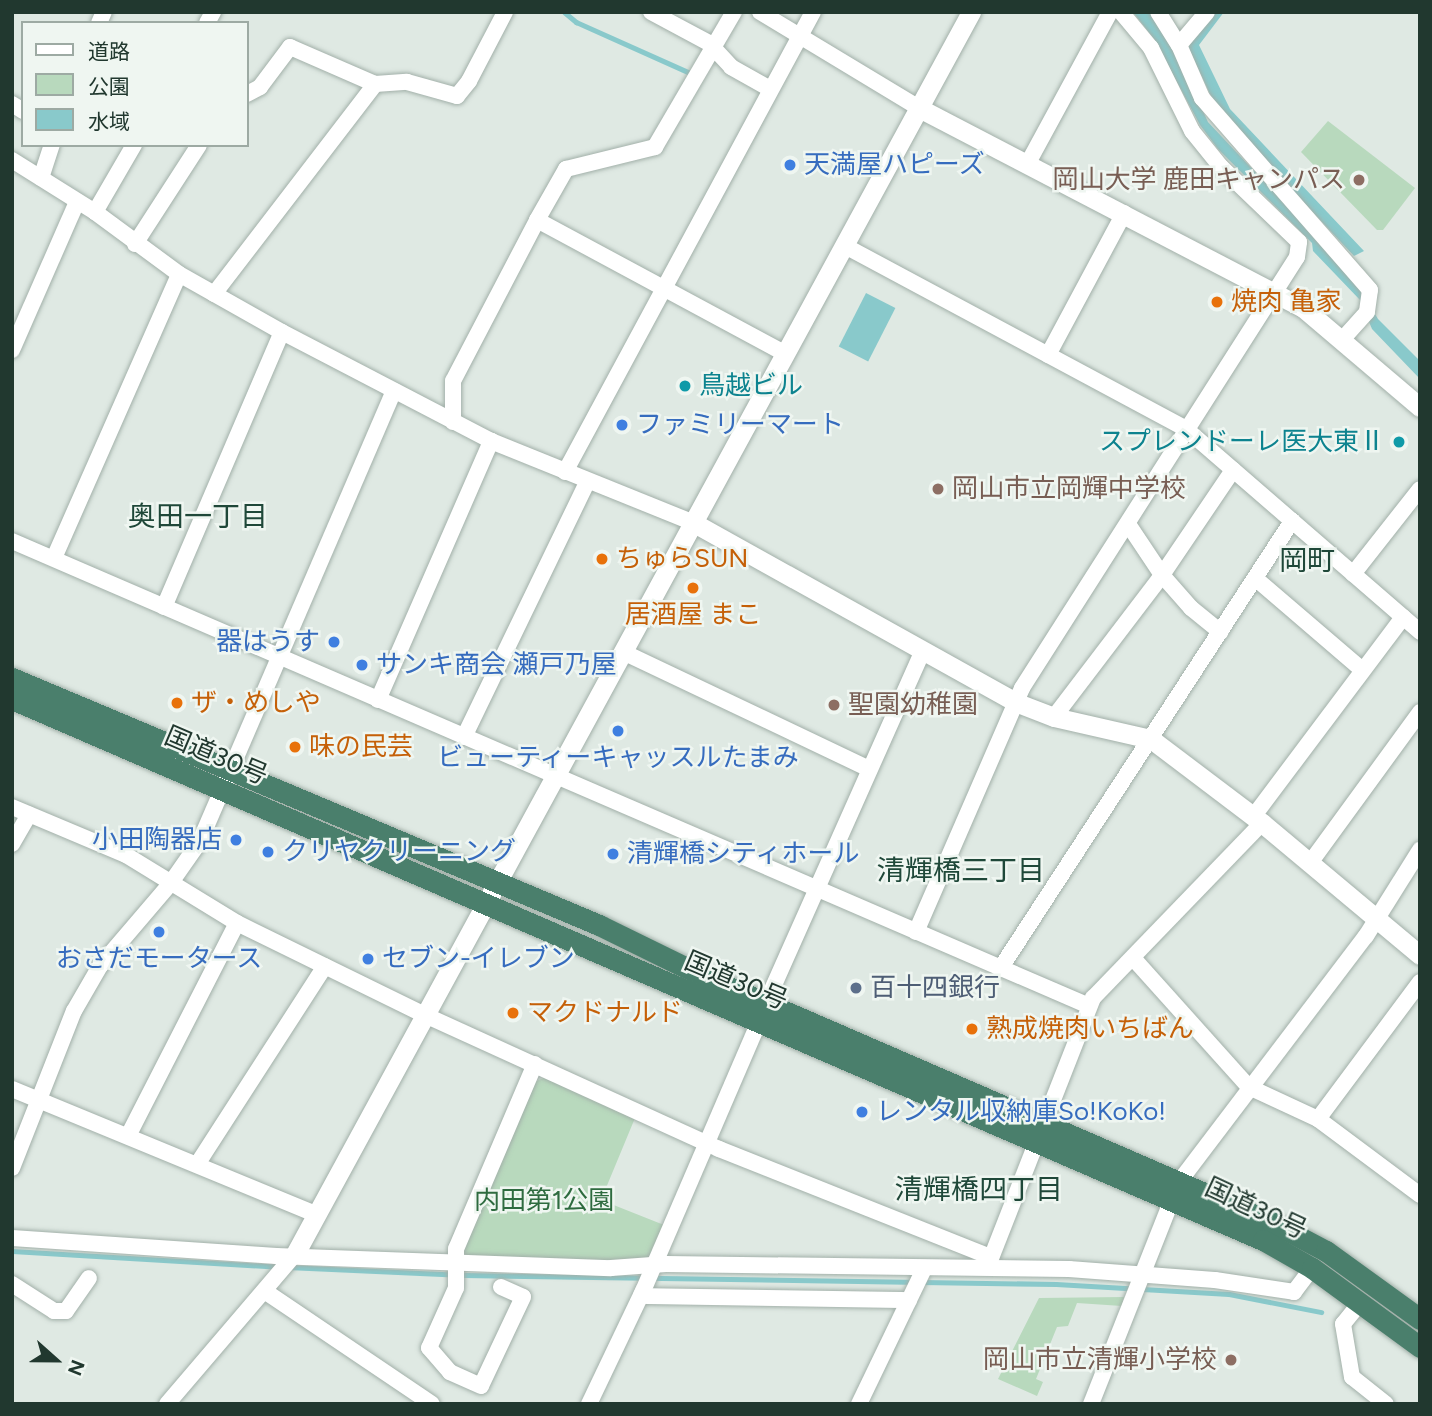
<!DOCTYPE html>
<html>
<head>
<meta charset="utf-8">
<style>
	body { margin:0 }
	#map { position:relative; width:1432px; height:1416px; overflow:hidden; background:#dfe9e3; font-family:Figtree,"Noto Sans JP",sans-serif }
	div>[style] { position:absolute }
	.green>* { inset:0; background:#b8d9bd }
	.water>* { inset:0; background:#89c9cb; transform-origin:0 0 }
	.stream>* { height:5px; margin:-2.5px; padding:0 2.5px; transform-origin:2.5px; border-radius:2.5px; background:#89c9cb }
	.roads { filter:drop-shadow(0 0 2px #a2b0a9) drop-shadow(0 0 2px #a2b0a9) }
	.minor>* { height:16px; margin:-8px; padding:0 8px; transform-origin:8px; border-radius:8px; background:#fff }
	.tertiary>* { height:19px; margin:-9.5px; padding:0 9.5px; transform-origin:9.5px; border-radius:9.5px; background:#fff }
	.trunk>* { height:21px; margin:-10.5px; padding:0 10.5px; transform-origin:10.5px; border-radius:10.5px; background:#4a7f6c }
	.dots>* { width:19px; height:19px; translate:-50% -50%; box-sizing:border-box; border:4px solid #eff6f1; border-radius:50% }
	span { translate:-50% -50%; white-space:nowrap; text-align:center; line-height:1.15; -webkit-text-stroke:5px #eff6f1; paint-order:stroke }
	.shop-label { font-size:26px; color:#366cbe }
	.left { translate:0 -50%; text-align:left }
	.right { translate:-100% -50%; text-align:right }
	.education-label { font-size:26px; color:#785e54 }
	.food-label { font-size:26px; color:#c56008 }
	.culture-label { font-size:26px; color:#0d838f }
	.street-label { font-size:26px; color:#21382f }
	.service-label { font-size:26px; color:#4e5e75 }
	.park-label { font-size:26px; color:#2e6b3f }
	.neighbourhood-label { font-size:28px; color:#1f4839 }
	.frame { position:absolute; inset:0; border:14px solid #21382f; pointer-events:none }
	.legend { position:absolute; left:21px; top:21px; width:228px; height:126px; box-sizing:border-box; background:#eff6f1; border:2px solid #9daaa3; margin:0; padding:9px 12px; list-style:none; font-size:21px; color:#21382f }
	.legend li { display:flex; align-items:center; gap:14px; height:35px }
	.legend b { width:35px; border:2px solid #9daaa3 }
	.north { position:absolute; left:21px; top:1325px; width:70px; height:70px; -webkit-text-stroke:5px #eff6f1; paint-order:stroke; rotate:111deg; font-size:19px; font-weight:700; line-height:28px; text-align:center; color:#21382f }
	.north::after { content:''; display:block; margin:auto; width:24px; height:32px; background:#21382f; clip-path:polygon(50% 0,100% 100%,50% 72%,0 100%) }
</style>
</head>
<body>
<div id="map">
	<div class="green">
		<i style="clip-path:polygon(1328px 121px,1415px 188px,1383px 230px,1377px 230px,1301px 152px)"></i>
		<i style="clip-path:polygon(546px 1077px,635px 1118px,601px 1200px,664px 1225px,650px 1256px,638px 1263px,465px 1256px,463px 1250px,534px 1082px)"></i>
		<i style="clip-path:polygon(1124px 1297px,1122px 1306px,1077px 1303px,1068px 1326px,1057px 1327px,1036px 1379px,1043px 1382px,1037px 1396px,998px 1379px,1039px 1298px)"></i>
	</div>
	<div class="water">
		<i style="clip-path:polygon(1133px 12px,1152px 12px,1170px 40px,1208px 122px,1352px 275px,1378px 319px,1420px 361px,1420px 379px,1372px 329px,1360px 300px,1313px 251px,1312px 243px,1218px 149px,1200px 125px,1154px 39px)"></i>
		<i style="clip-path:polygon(1213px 12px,1224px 12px,1199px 45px,1230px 109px,1364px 251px,1354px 256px,1218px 111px,1188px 47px)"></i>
		<i style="left:866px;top:293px;width:33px;height:60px;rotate:27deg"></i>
	</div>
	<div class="stream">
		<i style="left:564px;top:12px;width:16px;rotate:40deg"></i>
		<i style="left:576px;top:22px;width:127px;rotate:24.1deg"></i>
		<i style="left:12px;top:1251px;width:266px;rotate:3.4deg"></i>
		<i style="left:287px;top:1267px;width:177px;rotate:2.6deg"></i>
		<i style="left:464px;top:1275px;width:592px;rotate:0.87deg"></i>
		<i style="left:1056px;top:1284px;width:173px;rotate:3.3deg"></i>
		<i style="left:1229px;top:1294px;width:94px;rotate:11.1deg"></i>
	</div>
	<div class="roads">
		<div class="minor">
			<i style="left:651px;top:12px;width:66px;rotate:28.1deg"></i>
			<i style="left:709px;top:43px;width:33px;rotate:47deg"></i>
			<i style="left:731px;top:67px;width:45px;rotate:29.4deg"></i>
			<i style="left:760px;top:12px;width:186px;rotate:31.1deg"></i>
			<i style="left:1158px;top:12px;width:39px;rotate:58deg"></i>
			<i style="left:1179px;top:45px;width:58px;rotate:66.5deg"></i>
			<i style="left:1202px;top:98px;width:255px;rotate:48.8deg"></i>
			<i style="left:1370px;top:290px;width:22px;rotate:98deg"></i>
			<i style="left:1367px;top:312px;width:36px;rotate:132deg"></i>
			<i style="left:99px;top:23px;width:12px;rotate:-66deg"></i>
			<i style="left:207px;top:23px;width:13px;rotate:-61deg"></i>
			<i style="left:1179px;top:45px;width:43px;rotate:-49.7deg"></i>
			<i style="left:247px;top:94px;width:15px;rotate:-28deg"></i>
			<i style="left:260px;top:87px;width:50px;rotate:-53.1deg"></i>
			<i style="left:290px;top:47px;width:93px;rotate:23.5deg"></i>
			<i style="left:12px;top:104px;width:13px;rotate:32deg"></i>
			<i style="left:12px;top:160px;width:98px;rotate:32.1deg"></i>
			<i style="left:95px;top:212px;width:104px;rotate:36.4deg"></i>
			<i style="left:179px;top:274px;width:118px;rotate:29.4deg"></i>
			<i style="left:282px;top:332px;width:236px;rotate:27.5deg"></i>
			<i style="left:491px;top:441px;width:219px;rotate:22deg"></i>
			<i style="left:1028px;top:163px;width:172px;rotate:-61.5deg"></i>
			<i style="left:41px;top:178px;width:35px;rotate:-72deg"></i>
			<i style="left:95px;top:212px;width:78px;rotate:-59.8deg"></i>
			<i style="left:537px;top:220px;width:59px;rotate:-60.4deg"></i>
			<i style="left:566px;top:169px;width:92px;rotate:-13.9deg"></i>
			<i style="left:655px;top:147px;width:156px;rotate:-59.7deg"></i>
			<i style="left:135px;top:244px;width:118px;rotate:-57.1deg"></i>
			<i style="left:845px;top:246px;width:387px;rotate:28.2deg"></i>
			<i style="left:1186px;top:429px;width:310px;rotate:40.9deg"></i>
			<i style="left:214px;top:294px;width:265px;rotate:-52.5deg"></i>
			<i style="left:375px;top:84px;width:32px;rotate:-4deg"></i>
			<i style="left:407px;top:82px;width:52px;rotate:15.6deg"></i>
			<i style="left:457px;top:96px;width:19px;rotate:-51deg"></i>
			<i style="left:469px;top:81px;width:78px;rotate:-62.4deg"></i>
			<i style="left:12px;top:350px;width:162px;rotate:-66.3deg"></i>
			<i style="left:1048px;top:355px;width:161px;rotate:-61.8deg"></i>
			<i style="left:453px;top:422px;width:41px;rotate:-90deg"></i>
			<i style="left:453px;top:381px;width:182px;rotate:-62.4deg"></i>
			<i style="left:537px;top:220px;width:283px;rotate:28.3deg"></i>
			<i style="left:565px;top:472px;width:523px;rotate:-61.67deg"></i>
			<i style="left:1128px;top:524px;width:61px;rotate:56.3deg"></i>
			<i style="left:1162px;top:575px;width:44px;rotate:48.7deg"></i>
			<i style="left:1191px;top:608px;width:38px;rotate:39deg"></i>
			<i style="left:12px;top:541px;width:1173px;rotate:23.35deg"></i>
			<i style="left:54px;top:558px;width:310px;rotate:-66.2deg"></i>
			<i style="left:1353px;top:574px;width:108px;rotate:-51.8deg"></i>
			<i style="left:1255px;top:578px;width:140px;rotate:40.6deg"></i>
			<i style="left:164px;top:607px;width:299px;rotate:-66.8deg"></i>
			<i style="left:623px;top:652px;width:272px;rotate:25.4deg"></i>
			<i style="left:378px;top:700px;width:283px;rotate:-66.4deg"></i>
			<i style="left:1054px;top:717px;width:178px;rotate:-52.7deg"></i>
			<i style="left:1162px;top:575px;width:127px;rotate:-55.9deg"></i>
			<i style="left:464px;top:737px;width:284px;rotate:-64.2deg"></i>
			<i style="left:12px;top:807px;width:124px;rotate:22.8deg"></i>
			<i style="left:126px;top:855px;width:130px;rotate:31.5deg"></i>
			<i style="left:237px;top:923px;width:209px;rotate:26.1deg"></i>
			<i style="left:425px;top:1015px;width:323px;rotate:24.5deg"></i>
			<i style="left:719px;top:1149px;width:292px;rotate:21.7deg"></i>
			<i style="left:1253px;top:817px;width:250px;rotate:-53.1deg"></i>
			<i style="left:12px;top:844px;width:34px;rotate:-60deg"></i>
			<i style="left:1310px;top:863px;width:187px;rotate:-53.9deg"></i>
			<i style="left:916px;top:932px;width:266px;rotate:-66.5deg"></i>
			<i style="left:1022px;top:688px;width:511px;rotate:-57.46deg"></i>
			<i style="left:1297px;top:257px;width:15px;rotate:-82deg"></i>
			<i style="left:1299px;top:242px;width:108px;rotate:-136.1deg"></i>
			<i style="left:1221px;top:167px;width:46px;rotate:-128.9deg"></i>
			<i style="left:1192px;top:131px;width:93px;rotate:-116.3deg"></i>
			<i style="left:1151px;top:48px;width:47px;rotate:-129.8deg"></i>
			<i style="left:1134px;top:959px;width:172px;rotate:48.1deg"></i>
			<i style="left:1249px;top:1087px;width:76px;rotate:24.9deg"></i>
			<i style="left:1318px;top:1119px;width:127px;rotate:36.7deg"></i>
			<i style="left:1000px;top:969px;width:535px;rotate:-56.9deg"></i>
			<i style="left:766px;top:1003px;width:386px;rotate:-66deg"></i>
			<i style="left:12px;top:1089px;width:330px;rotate:22.4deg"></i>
			<i style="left:1318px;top:1119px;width:171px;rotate:-53.3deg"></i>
			<i style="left:128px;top:1136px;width:239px;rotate:-62.9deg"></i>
			<i style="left:198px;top:1163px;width:234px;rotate:-57.2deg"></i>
			<i style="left:12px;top:1168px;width:169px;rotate:-68.5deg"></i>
			<i style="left:74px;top:1011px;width:52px;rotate:-60deg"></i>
			<i style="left:100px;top:966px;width:108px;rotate:-49.5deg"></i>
			<i style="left:170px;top:884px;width:52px;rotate:-55.1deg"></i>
			<i style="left:200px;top:841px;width:490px;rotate:-66.7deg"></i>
			<i style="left:12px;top:1238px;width:265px;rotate:3.9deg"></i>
			<i style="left:276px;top:1256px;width:335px;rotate:2.1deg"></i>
			<i style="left:611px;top:1268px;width:55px;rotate:-4.2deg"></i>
			<i style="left:666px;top:1264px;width:403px;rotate:0.7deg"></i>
			<i style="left:1069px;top:1269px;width:146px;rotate:4.3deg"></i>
			<i style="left:1215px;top:1280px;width:80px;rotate:8.6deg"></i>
			<i style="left:1294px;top:1292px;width:30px;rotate:-53deg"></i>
			<i style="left:988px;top:1266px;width:288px;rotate:-68.6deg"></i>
			<i style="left:1093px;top:998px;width:243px;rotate:-46deg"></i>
			<i style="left:12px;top:1284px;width:50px;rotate:32.7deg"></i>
			<i style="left:54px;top:1311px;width:12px"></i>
			<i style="left:66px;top:1311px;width:40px;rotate:-55.1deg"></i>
			<i style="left:501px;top:1287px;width:24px;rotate:24deg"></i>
			<i style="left:523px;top:1297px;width:98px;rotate:115.3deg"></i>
			<i style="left:481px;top:1386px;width:34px;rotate:-156deg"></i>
			<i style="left:450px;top:1372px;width:32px;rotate:-131deg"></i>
			<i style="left:429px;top:1348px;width:66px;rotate:-65.8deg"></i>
			<i style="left:456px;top:1288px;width:39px;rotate:-90deg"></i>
			<i style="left:456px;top:1249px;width:201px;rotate:-66.9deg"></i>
			<i style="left:266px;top:1292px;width:200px;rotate:34deg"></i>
			<i style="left:641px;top:1296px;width:268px;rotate:0.9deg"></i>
			<i style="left:1360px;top:1303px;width:27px;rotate:129deg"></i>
			<i style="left:1343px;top:1324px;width:54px;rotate:80.4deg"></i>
			<i style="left:1352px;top:1377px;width:43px;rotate:38.5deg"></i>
			<i style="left:167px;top:1404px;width:197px;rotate:-49.5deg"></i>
			<i style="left:589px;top:1404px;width:125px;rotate:-64.5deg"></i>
			<i style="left:643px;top:1291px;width:293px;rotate:-66.7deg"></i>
			<i style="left:859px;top:1404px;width:150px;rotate:-64.3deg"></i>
			<i style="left:1091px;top:1404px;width:239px;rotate:-68.4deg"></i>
			<i style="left:1179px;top:1182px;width:309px;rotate:-52.8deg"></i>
			<i style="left:1366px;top:936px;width:102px;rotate:-57.9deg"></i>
		</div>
		<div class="tertiary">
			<i style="left:919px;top:108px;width:432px;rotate:27.5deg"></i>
			<i style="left:1302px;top:307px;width:155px;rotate:40.3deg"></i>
			<i style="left:694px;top:523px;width:368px;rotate:29.1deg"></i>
			<i style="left:1015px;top:702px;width:42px;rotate:21deg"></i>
			<i style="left:1054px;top:717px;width:99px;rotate:12.8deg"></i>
			<i style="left:1151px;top:739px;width:139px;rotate:37.1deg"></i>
			<i style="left:1262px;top:823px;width:206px;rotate:39.9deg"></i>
			<i style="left:295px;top:1254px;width:1414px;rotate:-61.44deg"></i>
		</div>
		<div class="trunk">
			<i style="left:12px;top:678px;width:637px;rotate:22.82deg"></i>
			<i style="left:599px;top:925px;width:111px;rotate:26.1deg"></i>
			<i style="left:699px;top:974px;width:623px;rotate:23.44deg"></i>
			<i style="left:1271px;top:1222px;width:62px;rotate:27.8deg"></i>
			<i style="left:1326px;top:1251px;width:116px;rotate:35.9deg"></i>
			<i style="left:12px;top:699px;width:1363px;rotate:23.39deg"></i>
			<i style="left:1263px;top:1240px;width:56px;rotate:29.7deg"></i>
			<i style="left:1312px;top:1268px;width:134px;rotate:36.2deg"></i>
		</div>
	</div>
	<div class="dots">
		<i style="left:790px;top:165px;background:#3f7fe0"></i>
		<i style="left:1359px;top:180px;background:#8d6e63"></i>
		<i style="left:1217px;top:302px;background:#e8710a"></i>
		<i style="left:685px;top:386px;background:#0f9aa8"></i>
		<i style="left:622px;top:425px;background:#3f7fe0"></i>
		<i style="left:1399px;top:442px;background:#0f9aa8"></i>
		<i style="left:938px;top:489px;background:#8d6e63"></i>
		<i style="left:602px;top:559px;background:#e8710a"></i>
		<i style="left:693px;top:588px;background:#e8710a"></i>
		<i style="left:334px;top:642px;background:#3f7fe0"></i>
		<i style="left:362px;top:665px;background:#3f7fe0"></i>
		<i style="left:177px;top:703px;background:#e8710a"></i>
		<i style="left:834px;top:705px;background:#8d6e63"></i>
		<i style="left:618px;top:731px;background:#3f7fe0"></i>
		<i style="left:295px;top:747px;background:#e8710a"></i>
		<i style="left:236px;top:840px;background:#3f7fe0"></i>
		<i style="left:268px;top:852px;background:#3f7fe0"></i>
		<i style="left:613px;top:854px;background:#3f7fe0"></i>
		<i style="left:159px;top:932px;background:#3f7fe0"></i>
		<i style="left:368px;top:959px;background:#3f7fe0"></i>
		<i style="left:856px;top:988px;background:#5c6f8a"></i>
		<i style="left:513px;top:1013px;background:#e8710a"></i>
		<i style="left:972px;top:1029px;background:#e8710a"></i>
		<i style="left:862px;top:1112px;background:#3f7fe0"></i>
		<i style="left:1231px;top:1360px;background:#8d6e63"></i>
	</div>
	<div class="shop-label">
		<span class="left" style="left:804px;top:165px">天満屋ハピーズ</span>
		<span class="left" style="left:636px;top:425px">ファミリーマート</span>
		<span class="right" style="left:320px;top:642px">器はうす</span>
		<span class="left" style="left:376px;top:665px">サンキ商会 瀬戸乃屋</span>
		<span style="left:618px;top:758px">ビューティーキャッスルたまみ</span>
		<span class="right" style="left:222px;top:840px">小田陶器店</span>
		<span class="left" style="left:282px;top:852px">クリヤクリーニング</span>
		<span class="left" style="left:627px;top:854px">清輝橋シティホール</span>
		<span style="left:159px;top:959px">おさだモータース</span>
		<span class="left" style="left:382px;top:959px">セブン-イレブン</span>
		<span class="left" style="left:876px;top:1112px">レンタル収納庫So!KoKo!</span>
	</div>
	<div class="education-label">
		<span class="right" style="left:1345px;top:180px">岡山大学 鹿田キャンパス</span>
		<span class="left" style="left:952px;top:489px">岡山市立岡輝中学校</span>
		<span class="left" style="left:848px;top:705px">聖園幼稚園</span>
		<span class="right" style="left:1217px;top:1360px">岡山市立清輝小学校</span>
	</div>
	<div class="food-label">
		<span class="left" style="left:1231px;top:302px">焼肉 亀家</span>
		<span class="left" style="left:616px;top:559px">ちゅらSUN</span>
		<span style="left:693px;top:615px">居酒屋 まこ</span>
		<span class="left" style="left:191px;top:703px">ザ・めしや</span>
		<span class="left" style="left:309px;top:747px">味の民芸</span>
		<span class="left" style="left:527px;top:1013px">マクドナルド</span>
		<span class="left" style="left:986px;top:1029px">熟成焼肉いちばん</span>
	</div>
	<div class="culture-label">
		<span class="left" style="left:699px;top:386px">鳥越ビル</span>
		<span class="right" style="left:1385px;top:442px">スプレンドーレ医大東Ⅱ</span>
	</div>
	<div class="street-label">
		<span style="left:216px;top:756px;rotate:23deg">国道30号</span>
		<span style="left:736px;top:981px;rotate:23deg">国道30号</span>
		<span style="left:1256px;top:1209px;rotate:25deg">国道30号</span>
	</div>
	<div class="service-label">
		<span class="left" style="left:870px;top:988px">百十四銀行</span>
	</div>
	<div class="park-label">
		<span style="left:544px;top:1201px">内田第1公園</span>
	</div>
	<div class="neighbourhood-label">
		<span style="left:198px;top:516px">奥田一丁目</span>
		<span style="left:1307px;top:560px">岡町</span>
		<span style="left:961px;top:870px">清輝橋三丁目</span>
		<span style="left:979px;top:1189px">清輝橋四丁目</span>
	</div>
	<div class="frame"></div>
	<ul class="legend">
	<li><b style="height:9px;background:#fff"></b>道路</li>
	<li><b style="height:19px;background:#b8d9bd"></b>公園</li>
	<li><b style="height:19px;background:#89c9cb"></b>水域</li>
	</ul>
	<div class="north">N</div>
</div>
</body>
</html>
